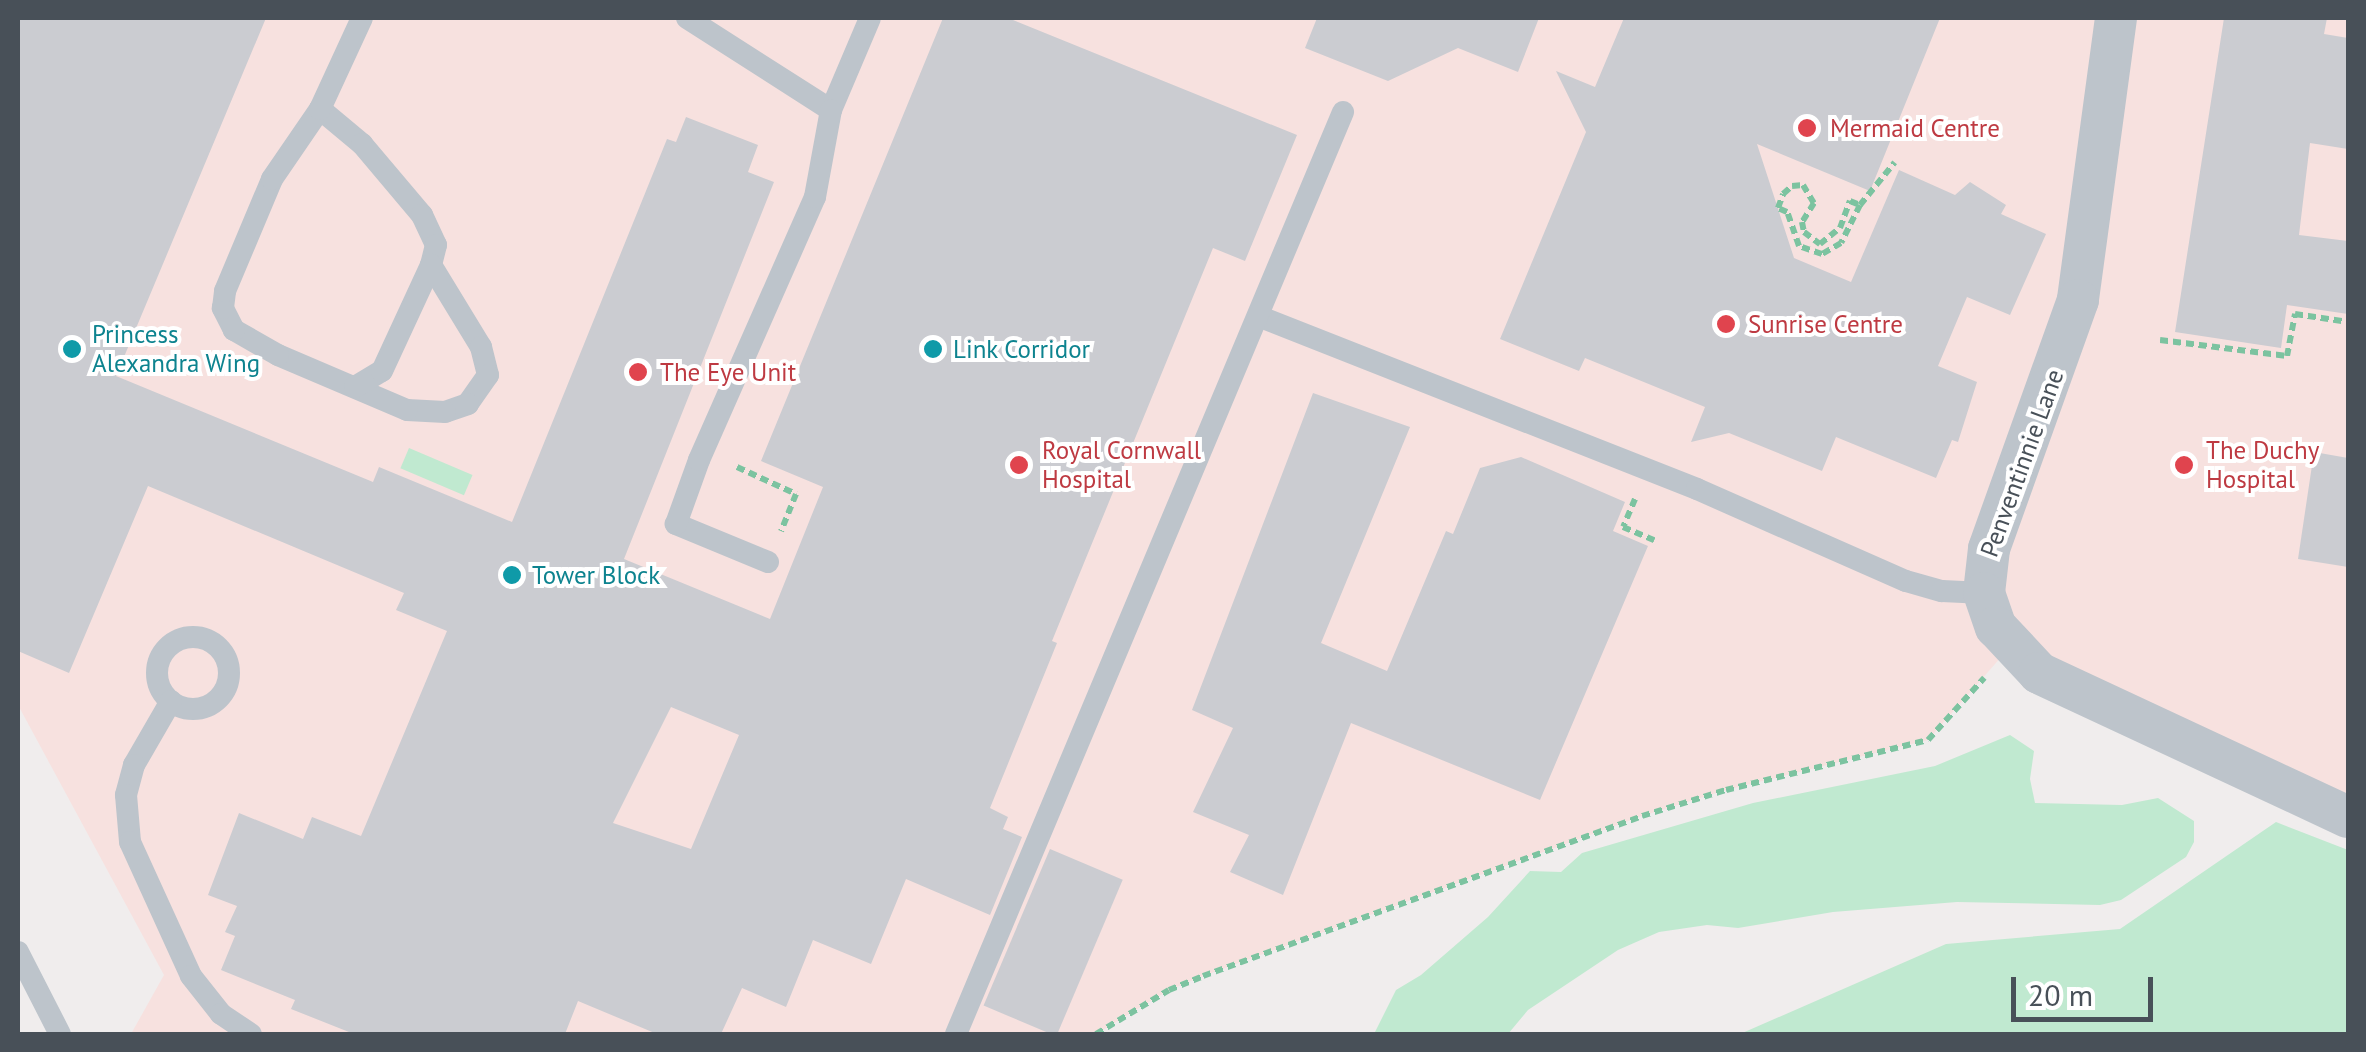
<!DOCTYPE html>
<html>
<head>
<meta charset="utf-8">
<style>
	body { margin:0 }
	#map { position:relative; width:2366px; height:1052px; overflow:hidden; background:#f0eded; font-family:"PT Sans",sans-serif }
	div>[style] { position:absolute }
	.medical>* { inset:0; background:#f7e1df }
	.green>* { inset:0; background:#c0e9d0; transform-origin:0 0 }
	.building>* { inset:0; background:#cbccd1; transform-origin:0 0 }
	.path>* { height:6px; margin-top:-3px; transform-origin:0; background:repeating-linear-gradient(90deg,#7cc3a0 0 8px,transparent 0 13px) }
	.lane>* { height:22px; margin:-11px; padding:0 11px; transform-origin:11px; border-radius:11px; background:#bdc4cb }
	.lane>.ring { margin:-11px; padding:0; box-sizing:content-box; background:none; border:22px solid #bdc4cb; border-radius:50% }
	.street>* { height:42px; margin:-21px; padding:0 21px; transform-origin:21px; border-radius:21px; background:#bdc4cb }
	.dots>* { width:28px; height:28px; translate:-50% -50%; box-sizing:border-box; border:5px solid #fff; border-radius:50% }
	span { translate:-50% -50%; white-space:nowrap; text-align:center; line-height:1.15; -webkit-text-stroke:8px #fff; paint-order:stroke }
	.health-label { font-size:25px; color:#be3a42 }
	.left { translate:0 -50%; text-align:left }
	.culture-label { font-size:25px; color:#0d838f }
	.street-label { font-size:25px; color:#485058 }
	.frame { position:absolute; inset:0; border:20px solid #485058; pointer-events:none }
	.scale { position:absolute; left:2011px; top:977px; width:142px; height:45px; box-sizing:border-box; border:5px solid #485058; border-top:0; padding-left:12px; font-size:30px; line-height:35px; white-space:nowrap; color:#485058; -webkit-text-stroke:8px #fff; paint-order:stroke }
</style>
</head>
<body>
<div id="map">
	<div class="medical">
		<i style="clip-path:polygon(18px 18px,2348px 18px,2348px 817px,2010px 647px,1928px 740px,1726px 790px,1642px 816px,1203px 976px,1169px 990px,1096px 1034px,131px 1034px,164px 975px,18px 705px)"></i>
	</div>
	<div class="green">
		<i style="left:409px;top:448px;width:69px;height:22px;rotate:23deg"></i>
		<i style="clip-path:polygon(2010px 735px,2034px 751px,2030px 779px,2035px 803px,2122px 805px,2158px 798px,2194px 821px,2194px 842px,2186px 857px,2121px 900px,2100px 905px,1957px 902px,1833px 912px,1738px 928px,1707px 925px,1659px 932px,1618px 950px,1528px 1010px,1508px 1034px,1374px 1034px,1396px 990px,1421px 975px,1488px 917px,1530px 871px,1561px 872px,1582px 853px,1753px 803px,1935px 766px)"></i>
		<i style="clip-path:polygon(2276px 822px,2348px 850px,2348px 1034px,1740px 1034px,1946px 944px,2120px 929px)"></i>
	</div>
	<div class="building">
		<i style="clip-path:polygon(evenodd,18px 18px,266px 18px,116px 376px,373px 482px,379px 467px,512px 522px,667px 139px,676px 142px,686px 117px,758px 145px,748px 172px,774px 182px,624px 559px,770px 619px,823px 487px,761px 461px,943px 18px,1008px 18px,1297px 135px,1245px 261px,1213px 248px,1052px 641px,1057px 643px,990px 808px,1008px 817px,1003px 829px,1022px 837px,990px 915px,906px 879px,871px 964px,813px 940px,786px 1007px,742px 988px,721px 1034px,657px 1034px,578px 1001px,565px 1034px,354px 1034px,291px 1009px,295px 1000px,221px 970px,235px 936px,225px 932px,237px 906px,208px 895px,239px 813px,303px 839px,312px 817px,361px 836px,447px 631px,396px 610px,404px 593px,148px 486px,69px 673px,18px 651px,18px 18px,671px 707px,739px 735px,691px 849px,613px 823px,671px 707px)"></i>
		<i style="clip-path:polygon(1317px 18px,1539px 18px,1518px 72px,1458px 48px,1388px 81px,1305px 48px)"></i>
		<i style="clip-path:polygon(1624px 18px,1940px 18px,1870px 191px,1757px 144px,1794px 258px,1851px 282px,1899px 170px,1955px 195px,1970px 182px,2006px 205px,2001px 214px,2046px 234px,2010px 315px,1967px 297px,1938px 366px,1977px 382px,1958px 442px,1952px 440px,1936px 478px,1836px 437px,1822px 471px,1729px 433px,1691px 442px,1705px 407px,1585px 358px,1579px 371px,1500px 339px,1586px 132px,1556px 71px,1595px 87px)"></i>
		<i style="clip-path:polygon(2224px 18px,2327px 18px,2324px 34px,2348px 38px,2348px 149px,2310px 143px,2299px 235px,2348px 241px,2348px 314px,2287px 305px,2281px 348px,2175px 332px)"></i>
		<i style="clip-path:polygon(1313px 393px,1410px 427px,1321px 643px,1387px 671px,1446px 531px,1453px 534px,1480px 468px,1521px 457px,1625px 502px,1613px 531px,1648px 546px,1540px 800px,1351px 723px,1283px 895px,1230px 872px,1249px 835px,1193px 812px,1233px 728px,1192px 710px)"></i>
		<i style="clip-path:polygon(2314px 452px,2348px 458px,2348px 567px,2298px 559px)"></i>
		<i style="left:1050px;top:849px;width:79px;height:170px;rotate:23deg"></i>
	</div>
	<div class="path">
		<i style="left:1860px;top:205px;width:42px;rotate:116.6deg"></i>
		<i style="left:1841px;top:243px;width:22px;rotate:150deg"></i>
		<i style="left:1822px;top:254px;width:24px;rotate:-161deg"></i>
		<i style="left:1799px;top:246px;width:36px;rotate:-109deg"></i>
		<i style="left:1787px;top:212px;width:10px;rotate:-156deg"></i>
		<i style="left:1778px;top:208px;width:15px;rotate:-70deg"></i>
		<i style="left:1783px;top:194px;width:12px;rotate:-42deg"></i>
		<i style="left:1792px;top:186px;width:11px;rotate:-5deg"></i>
		<i style="left:1803px;top:185px;width:21px;rotate:59deg"></i>
		<i style="left:1814px;top:203px;width:22px;rotate:122deg"></i>
		<i style="left:1802px;top:222px;width:10px;rotate:79deg"></i>
		<i style="left:1804px;top:232px;width:20px;rotate:37deg"></i>
		<i style="left:1820px;top:244px;width:26px;rotate:-39deg"></i>
		<i style="left:1840px;top:228px;width:29px;rotate:-70deg"></i>
		<i style="left:1850px;top:201px;width:11px;rotate:22deg"></i>
		<i style="left:1860px;top:205px;width:55px;rotate:-50.9deg"></i>
		<i style="left:2160px;top:340px;width:128px;rotate:7.2deg"></i>
		<i style="left:2287px;top:356px;width:43px;rotate:-79.2deg"></i>
		<i style="left:2295px;top:314px;width:54px;rotate:8.6deg"></i>
		<i style="left:737px;top:467px;width:65px;rotate:24.6deg"></i>
		<i style="left:796px;top:494px;width:40px;rotate:112deg"></i>
		<i style="left:1635px;top:499px;width:30px;rotate:113deg"></i>
		<i style="left:1623px;top:527px;width:34px;rotate:23deg"></i>
		<i style="left:1096px;top:1034px;width:85px;rotate:-31.1deg"></i>
		<i style="left:1169px;top:990px;width:37px;rotate:-22deg"></i>
		<i style="left:1203px;top:976px;width:467px;rotate:-20deg"></i>
		<i style="left:1642px;top:816px;width:88px;rotate:-17.2deg"></i>
		<i style="left:1726px;top:790px;width:208px;rotate:-13.9deg"></i>
		<i style="left:1928px;top:740px;width:84px;rotate:-47.9deg"></i>
	</div>
	<div class="lane">
		<i style="left:687px;top:18px;width:171px;rotate:32.6deg"></i>
		<i style="left:831px;top:110px;width:100px;rotate:-67deg"></i>
		<i style="left:320px;top:109px;width:55px;rotate:39.8deg"></i>
		<i style="left:362px;top:144px;width:93px;rotate:49.8deg"></i>
		<i style="left:422px;top:215px;width:33px;rotate:65deg"></i>
		<i style="left:436px;top:245px;width:21px;rotate:104deg"></i>
		<i style="left:431px;top:265px;width:96px;rotate:58.6deg"></i>
		<i style="left:481px;top:347px;width:29px;rotate:76deg"></i>
		<i style="left:488px;top:375px;width:35px;rotate:125deg"></i>
		<i style="left:468px;top:404px;width:24px;rotate:161deg"></i>
		<i style="left:445px;top:412px;width:38px;rotate:-177deg"></i>
		<i style="left:407px;top:410px;width:140px;rotate:-156.9deg"></i>
		<i style="left:278px;top:355px;width:51px;rotate:-150.4deg"></i>
		<i style="left:234px;top:330px;width:25px;rotate:-117deg"></i>
		<i style="left:223px;top:308px;width:17px;rotate:-83deg"></i>
		<i style="left:225px;top:291px;width:121px;rotate:-67.2deg"></i>
		<i style="left:272px;top:179px;width:85px;rotate:-55.6deg"></i>
		<i style="left:320px;top:109px;width:100px;rotate:-65.2deg"></i>
		<i style="left:1258px;top:316px;width:472px;rotate:21.5deg"></i>
		<i style="left:1697px;top:489px;width:228px;rotate:23.8deg"></i>
		<i style="left:1906px;top:581px;width:37px;rotate:16deg"></i>
		<i style="left:1942px;top:591px;width:42px;rotate:2.7deg"></i>
		<i style="left:355px;top:387px;width:31px;rotate:-31deg"></i>
		<i style="left:382px;top:371px;width:117px;rotate:-65.2deg"></i>
		<i style="left:768px;top:562px;width:100px;rotate:-157.6deg"></i>
		<i style="left:676px;top:524px;width:68px;rotate:-70.2deg"></i>
		<i style="left:699px;top:460px;width:287px;rotate:-66.2deg"></i>
		<i style="left:815px;top:197px;width:88px;rotate:-79.6deg"></i>
		<i class="ring" style="left:157px;top:637px;width:50px;height:50px"></i>
		<i style="left:171px;top:701px;width:74px;rotate:120deg"></i>
		<i style="left:134px;top:765px;width:31px;rotate:105deg"></i>
		<i style="left:126px;top:795px;width:47px;rotate:85.1deg"></i>
		<i style="left:130px;top:842px;width:147px;rotate:65.5deg"></i>
		<i style="left:191px;top:976px;width:48px;rotate:51.7deg"></i>
		<i style="left:221px;top:1014px;width:36px;rotate:34deg"></i>
		<i style="left:18px;top:952px;width:92px;rotate:62.9deg"></i>
		<i style="left:956px;top:1034px;width:1000px;rotate:-67.23deg"></i>
	</div>
	<div class="street">
		<i style="left:2116px;top:18px;width:285px;rotate:97.7deg"></i>
		<i style="left:2078px;top:300px;width:264px;rotate:109.7deg"></i>
		<i style="left:1989px;top:549px;width:44px;rotate:96.5deg"></i>
		<i style="left:1984px;top:593px;width:36px;rotate:71deg"></i>
		<i style="left:1996px;top:627px;width:63px;rotate:46.9deg"></i>
		<i style="left:2039px;top:673px;width:341px;rotate:25deg"></i>
	</div>
	<div class="dots">
		<i style="left:1807px;top:128px;background:#e0444e"></i>
		<i style="left:1726px;top:324px;background:#e0444e"></i>
		<i style="left:72px;top:349px;background:#0f9aa8"></i>
		<i style="left:933px;top:349px;background:#0f9aa8"></i>
		<i style="left:638px;top:372px;background:#e0444e"></i>
		<i style="left:1019px;top:465px;background:#e0444e"></i>
		<i style="left:2184px;top:465px;background:#e0444e"></i>
		<i style="left:512px;top:575px;background:#0f9aa8"></i>
	</div>
	<div class="health-label">
		<span class="left" style="left:1830px;top:128px">Mermaid Centre</span>
		<span class="left" style="left:1748px;top:324px">Sunrise Centre</span>
		<span class="left" style="left:660px;top:372px">The Eye Unit</span>
		<span class="left" style="left:1042px;top:465px">Royal Cornwall<br>Hospital</span>
		<span class="left" style="left:2206px;top:465px">The Duchy<br>Hospital</span>
	</div>
	<div class="culture-label">
		<span class="left" style="left:92px;top:349px">Princess<br>Alexandra Wing</span>
		<span class="left" style="left:953px;top:349px">Link Corridor</span>
		<span class="left" style="left:532px;top:575px">Tower Block</span>
	</div>
	<div class="street-label">
		<span style="left:2022px;top:463px;rotate:-70deg">Penventinnie Lane</span>
	</div>
	<div class="frame"></div>
	<div class="scale">20 m</div>
</div>
</body>
</html>
